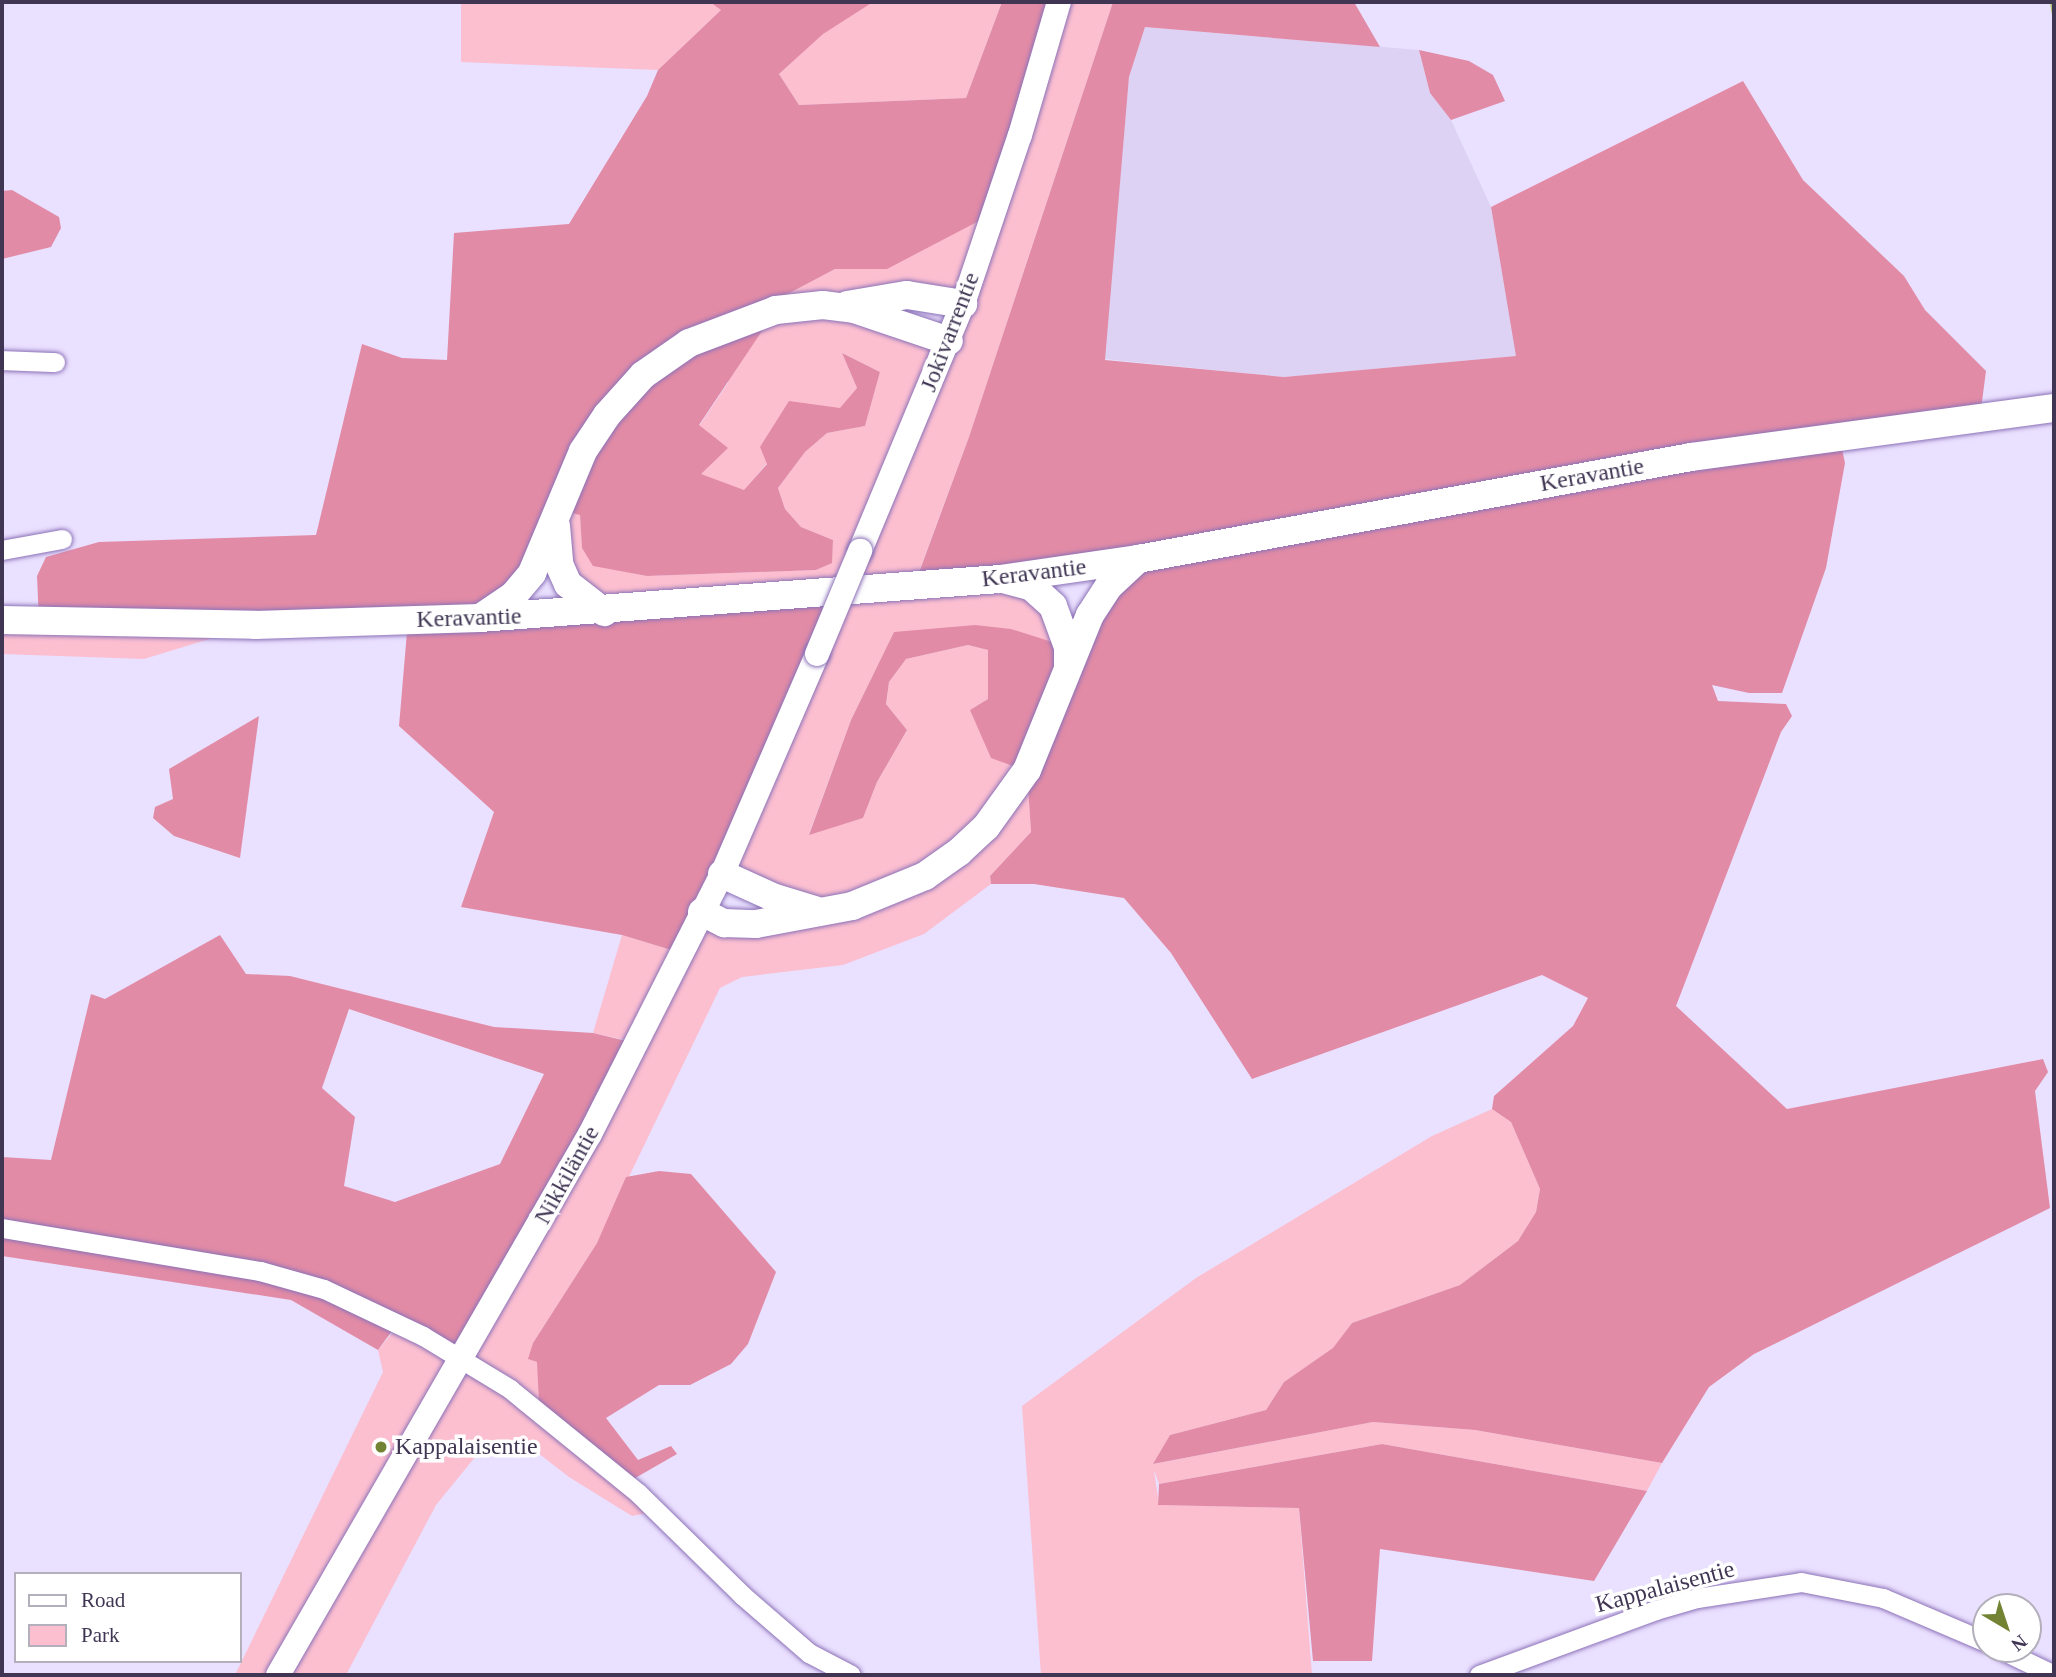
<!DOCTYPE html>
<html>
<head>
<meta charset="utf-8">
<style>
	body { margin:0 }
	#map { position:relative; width:2056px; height:1677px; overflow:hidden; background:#eae0ff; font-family:"Times New Roman",serif }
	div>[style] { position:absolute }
	.built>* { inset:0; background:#ddd2f4 }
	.green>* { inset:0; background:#fcbfd0 }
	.forest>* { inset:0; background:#e28ba6 }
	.stream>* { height:5px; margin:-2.5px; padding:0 2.5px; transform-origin:2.5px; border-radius:2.5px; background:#b0c470 }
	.roads { filter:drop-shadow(0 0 2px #8c72b8) drop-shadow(0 0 2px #8c72b8) }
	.minor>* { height:19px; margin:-9.5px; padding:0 9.5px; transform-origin:9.5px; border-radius:9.5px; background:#fff }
	.tertiary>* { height:24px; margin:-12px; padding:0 12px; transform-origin:12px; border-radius:12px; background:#fff }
	.secondary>* { height:28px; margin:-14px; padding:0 14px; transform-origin:14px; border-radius:14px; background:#fff }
	.bridges { filter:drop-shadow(0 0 2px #8c72b8) drop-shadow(0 0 2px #8c72b8) }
	.tertiary-bridge>* { height:24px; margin:-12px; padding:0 12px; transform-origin:12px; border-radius:12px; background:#fff }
	.dots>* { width:19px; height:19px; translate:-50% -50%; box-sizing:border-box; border:4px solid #fff; border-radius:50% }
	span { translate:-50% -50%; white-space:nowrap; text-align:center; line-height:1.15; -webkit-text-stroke:7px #fff; paint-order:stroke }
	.street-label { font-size:24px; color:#403654 }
	.poi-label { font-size:24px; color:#403654 }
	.left { translate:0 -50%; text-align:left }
	.frame { position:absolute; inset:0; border:4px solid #403654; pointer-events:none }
	.legend { position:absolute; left:14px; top:1572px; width:228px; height:91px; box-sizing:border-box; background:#fff; border:2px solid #b3afbb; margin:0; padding:9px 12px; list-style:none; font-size:21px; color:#403654 }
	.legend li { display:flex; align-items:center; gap:14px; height:35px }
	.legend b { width:35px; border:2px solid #b3afbb }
	.north { position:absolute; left:1972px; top:1593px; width:70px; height:70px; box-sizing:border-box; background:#fff; border:2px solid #b3afbb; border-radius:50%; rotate:141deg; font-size:19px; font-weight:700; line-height:28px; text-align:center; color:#403654 }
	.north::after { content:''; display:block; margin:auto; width:24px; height:32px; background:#728333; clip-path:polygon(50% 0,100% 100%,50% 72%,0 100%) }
</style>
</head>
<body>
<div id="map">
	<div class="built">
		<i style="clip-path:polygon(1145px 27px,1419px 50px,1430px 93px,1451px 120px,1491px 207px,1517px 356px,1284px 377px,1104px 359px,1129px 77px)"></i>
	</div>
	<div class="green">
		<i style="clip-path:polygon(461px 2px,710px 2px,722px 9px,658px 70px,461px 62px)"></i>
		<i style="clip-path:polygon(872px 2px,1002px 2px,966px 98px,799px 105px,779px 74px,831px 26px)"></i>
		<i style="clip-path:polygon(evenodd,1059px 2px,1113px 2px,969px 437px,914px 585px,1032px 587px,1068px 647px,894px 632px,851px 720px,809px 834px,863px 818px,877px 782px,907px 730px,886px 704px,889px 682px,906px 659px,968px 645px,988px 650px,988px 699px,970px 710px,1027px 770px,1031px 832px,990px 876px,991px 884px,924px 934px,843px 965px,742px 977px,720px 988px,597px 1243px,533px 1343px,529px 1359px,537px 1362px,657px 1511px,632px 1516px,569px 1477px,525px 1443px,480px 1451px,436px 1505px,346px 1675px,235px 1675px,383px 1372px,378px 1350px,635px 1042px,593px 1033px,622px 935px,681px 953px,702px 912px,823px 914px,722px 874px,834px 592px,581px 596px,560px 510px,580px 514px,582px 548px,593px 565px,647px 576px,816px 570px,831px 563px,833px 540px,801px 527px,785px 509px,778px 488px,805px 452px,827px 433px,865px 426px,880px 372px,842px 353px,857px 388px,840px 409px,767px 463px,744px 491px,700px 474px,699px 426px,728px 383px,733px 322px,835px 269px,887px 269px,1059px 2px,860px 303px,962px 304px,949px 341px,860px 303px)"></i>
		<i style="clip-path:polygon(2px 613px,255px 625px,144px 659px,2px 654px)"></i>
		<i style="clip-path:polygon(1492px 1109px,1511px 1122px,1540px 1189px,1536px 1212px,1518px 1241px,1460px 1285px,1352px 1323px,1334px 1348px,1284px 1382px,1266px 1410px,1170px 1435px,1154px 1464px,1373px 1422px,1475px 1430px,1662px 1463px,1647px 1491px,1382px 1444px,1159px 1484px,1154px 1470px,1159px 1505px,1299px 1508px,1312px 1675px,1041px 1675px,1022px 1406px,1196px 1278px,1432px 1136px)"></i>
	</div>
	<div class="forest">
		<i style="clip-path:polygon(710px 2px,873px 2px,823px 34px,779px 74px,799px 105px,966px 98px,1002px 2px,1059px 2px,996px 212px,887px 269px,835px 269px,738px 320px,776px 310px,699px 425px,728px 448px,701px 474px,744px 490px,767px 464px,760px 447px,789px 401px,840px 408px,857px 388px,842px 353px,880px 372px,865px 426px,827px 433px,805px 452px,778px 488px,785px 509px,801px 527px,833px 540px,832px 563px,816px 570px,647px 576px,593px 566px,582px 548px,580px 515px,561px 510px,545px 550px,482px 617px,834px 592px,681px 953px,622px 935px,461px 907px,494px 812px,399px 726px,408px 620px,39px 621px,37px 576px,46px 557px,99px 542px,316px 535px,362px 344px,402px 358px,447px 360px,454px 233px,569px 224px,647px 96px,658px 70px,721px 10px)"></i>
		<i style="clip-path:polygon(1113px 2px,1354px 2px,1380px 47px,1145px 27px,1129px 77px,1105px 360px,1284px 377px,1516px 356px,1491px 207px,1743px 81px,1803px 180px,1904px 276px,1925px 310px,1986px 371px,1980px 417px,1839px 435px,1845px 463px,1826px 568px,1782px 693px,1749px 693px,1712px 685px,1718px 701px,1786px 704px,1792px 716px,1781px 732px,1676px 1006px,1787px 1109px,2043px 1059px,2048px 1072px,2035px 1091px,2050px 1208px,1754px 1354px,1709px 1387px,1662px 1463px,1475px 1430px,1373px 1422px,1153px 1464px,1170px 1435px,1266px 1410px,1284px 1382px,1333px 1348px,1352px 1323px,1460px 1285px,1518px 1241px,1536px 1212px,1540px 1189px,1511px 1122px,1492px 1109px,1494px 1096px,1573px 1026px,1588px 998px,1542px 975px,1252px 1079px,1171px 953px,1124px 898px,1034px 884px,991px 884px,990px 876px,1031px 832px,1027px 771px,991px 758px,970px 710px,988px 699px,988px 650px,968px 645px,906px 659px,889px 682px,886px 704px,907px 730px,877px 782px,863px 818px,809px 835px,851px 720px,894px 632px,975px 625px,1011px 629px,1068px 647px,1137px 560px,914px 586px,969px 437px)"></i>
		<i style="clip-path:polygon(1419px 50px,1469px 61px,1493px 75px,1505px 101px,1451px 120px,1430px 93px)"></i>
		<i style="clip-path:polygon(12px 190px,59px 217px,61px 228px,51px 247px,2px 259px,2px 191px)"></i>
		<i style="clip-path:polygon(259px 716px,240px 858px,174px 836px,153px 818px,155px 807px,173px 799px,169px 769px)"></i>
		<i style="clip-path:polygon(evenodd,220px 935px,246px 974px,290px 976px,494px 1027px,593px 1033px,635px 1043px,461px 1358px,400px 1320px,378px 1350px,291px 1300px,2px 1256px,2px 1157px,51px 1160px,91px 994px,105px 999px,220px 935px,349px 1009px,544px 1074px,500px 1164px,395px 1202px,344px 1186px,355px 1117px,322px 1088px,349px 1009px)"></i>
		<i style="clip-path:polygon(659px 1171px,691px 1174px,776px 1272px,748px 1344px,731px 1364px,690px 1385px,659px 1385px,606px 1418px,638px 1460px,671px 1446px,677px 1454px,630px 1481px,539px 1403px,537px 1362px,528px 1359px,533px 1343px,597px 1243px,626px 1177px)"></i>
		<i style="clip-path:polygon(1382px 1444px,1647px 1491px,1594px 1581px,1380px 1549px,1372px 1661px,1313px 1661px,1299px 1508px,1158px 1505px,1159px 1484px)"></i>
	</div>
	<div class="stream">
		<i style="left:2052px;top:2px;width:12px;rotate:81deg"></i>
	</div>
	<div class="roads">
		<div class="minor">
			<i style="left:2px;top:360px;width:53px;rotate:2.2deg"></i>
			<i style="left:2px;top:550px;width:61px;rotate:-10.4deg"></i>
			<i style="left:2px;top:1228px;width:262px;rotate:9.5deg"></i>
			<i style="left:260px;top:1271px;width:66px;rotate:15.7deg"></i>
			<i style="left:324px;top:1289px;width:110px;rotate:25.4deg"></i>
			<i style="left:423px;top:1336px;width:102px;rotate:31.3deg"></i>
			<i style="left:510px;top:1389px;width:166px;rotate:39.1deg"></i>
			<i style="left:639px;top:1494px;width:144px;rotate:44.4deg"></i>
			<i style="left:742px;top:1595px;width:89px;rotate:40.9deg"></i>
			<i style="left:809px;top:1653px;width:47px;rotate:27.6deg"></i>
			<i style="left:2000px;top:1649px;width:60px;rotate:25.7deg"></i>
			<i style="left:1479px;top:1675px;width:189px;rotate:-20.2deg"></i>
			<i style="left:1656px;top:1610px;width:43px;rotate:-16.3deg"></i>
			<i style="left:1697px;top:1598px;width:105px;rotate:-8.7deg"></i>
			<i style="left:1801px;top:1582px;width:84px;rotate:11deg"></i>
			<i style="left:1883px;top:1598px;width:112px;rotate:23.1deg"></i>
		</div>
		<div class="tertiary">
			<i style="left:860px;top:551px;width:268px;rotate:-67.4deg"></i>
			<i style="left:963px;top:304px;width:178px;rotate:-71.4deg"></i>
			<i style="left:1020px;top:135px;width:139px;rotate:-73.7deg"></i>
			<i style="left:278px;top:1675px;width:625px;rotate:-60.03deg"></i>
			<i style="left:590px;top:1134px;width:292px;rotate:-63.1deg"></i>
			<i style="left:722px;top:874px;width:240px;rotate:-66.6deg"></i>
		</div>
		<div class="secondary">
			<i style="left:847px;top:305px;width:61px;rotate:-9.5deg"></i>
			<i style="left:907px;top:295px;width:57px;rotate:9.1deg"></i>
			<i style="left:556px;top:526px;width:38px;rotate:85deg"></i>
			<i style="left:559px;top:564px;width:22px;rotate:66deg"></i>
			<i style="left:568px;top:584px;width:46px;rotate:37.9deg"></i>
			<i style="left:1003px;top:579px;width:30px;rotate:15deg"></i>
			<i style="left:1032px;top:587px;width:28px;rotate:42deg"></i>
			<i style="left:1053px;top:606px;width:44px;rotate:69.9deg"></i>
			<i style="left:1068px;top:647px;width:18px;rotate:90deg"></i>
			<i style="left:480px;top:618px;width:40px;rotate:-34deg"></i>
			<i style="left:513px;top:596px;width:30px;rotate:-50deg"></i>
			<i style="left:532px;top:573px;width:132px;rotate:-67.3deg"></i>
			<i style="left:583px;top:451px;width:43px;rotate:-56.3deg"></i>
			<i style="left:607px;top:415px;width:54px;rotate:-48deg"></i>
			<i style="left:643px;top:375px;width:56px;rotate:-34.8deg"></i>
			<i style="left:689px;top:343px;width:93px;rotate:-20.8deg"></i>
			<i style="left:776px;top:310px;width:47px;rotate:-6.1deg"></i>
			<i style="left:823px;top:305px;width:31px;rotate:7deg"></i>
			<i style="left:854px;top:309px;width:100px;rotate:18.6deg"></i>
			<i style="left:2px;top:620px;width:253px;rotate:1.1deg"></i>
			<i style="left:255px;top:625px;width:225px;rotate:-1.8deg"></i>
			<i style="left:480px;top:618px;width:521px;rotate:-4.29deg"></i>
			<i style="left:1000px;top:579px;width:139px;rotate:-8.2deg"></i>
			<i style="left:1138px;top:559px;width:562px;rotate:-10.45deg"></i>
			<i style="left:1691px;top:457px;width:366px;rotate:-7.7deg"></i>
			<i style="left:722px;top:874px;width:58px;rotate:24.4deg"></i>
			<i style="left:775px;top:898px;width:42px;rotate:16.7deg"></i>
			<i style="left:702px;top:912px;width:25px;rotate:27deg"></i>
			<i style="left:724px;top:923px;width:32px;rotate:2deg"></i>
			<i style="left:756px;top:924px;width:98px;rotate:-10.6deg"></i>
			<i style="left:852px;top:906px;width:79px;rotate:-22.3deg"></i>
			<i style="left:925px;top:876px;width:42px;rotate:-35.2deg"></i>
			<i style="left:959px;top:852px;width:37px;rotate:-43deg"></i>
			<i style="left:986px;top:827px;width:70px;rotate:-54.3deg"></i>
			<i style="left:1027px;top:770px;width:167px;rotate:-67.9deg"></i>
			<i style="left:1090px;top:615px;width:35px;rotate:-57deg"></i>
			<i style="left:1109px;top:586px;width:40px;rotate:-43deg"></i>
		</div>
	</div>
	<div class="bridges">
		<div class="tertiary-bridge">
			<i style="left:817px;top:654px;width:112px;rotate:-67.3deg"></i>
		</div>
	</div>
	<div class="dots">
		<i style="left:381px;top:1447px;background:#728333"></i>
	</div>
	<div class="street-label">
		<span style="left:950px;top:332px;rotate:-69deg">Jokivarrentie</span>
		<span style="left:1592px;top:475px;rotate:-10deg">Keravantie</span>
		<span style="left:1034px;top:573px;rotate:-7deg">Keravantie</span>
		<span style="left:469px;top:618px;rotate:-2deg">Keravantie</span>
		<span style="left:567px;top:1175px;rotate:-61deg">Nikkiläntie</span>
		<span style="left:1665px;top:1587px;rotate:-15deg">Kappalaisentie</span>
	</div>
	<div class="poi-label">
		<span class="left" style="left:395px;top:1447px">Kappalaisentie</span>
	</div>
	<div class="frame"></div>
	<ul class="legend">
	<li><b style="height:9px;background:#fff"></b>Road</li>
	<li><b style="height:19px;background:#fcbfd0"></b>Park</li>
	</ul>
	<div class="north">N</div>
</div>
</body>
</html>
